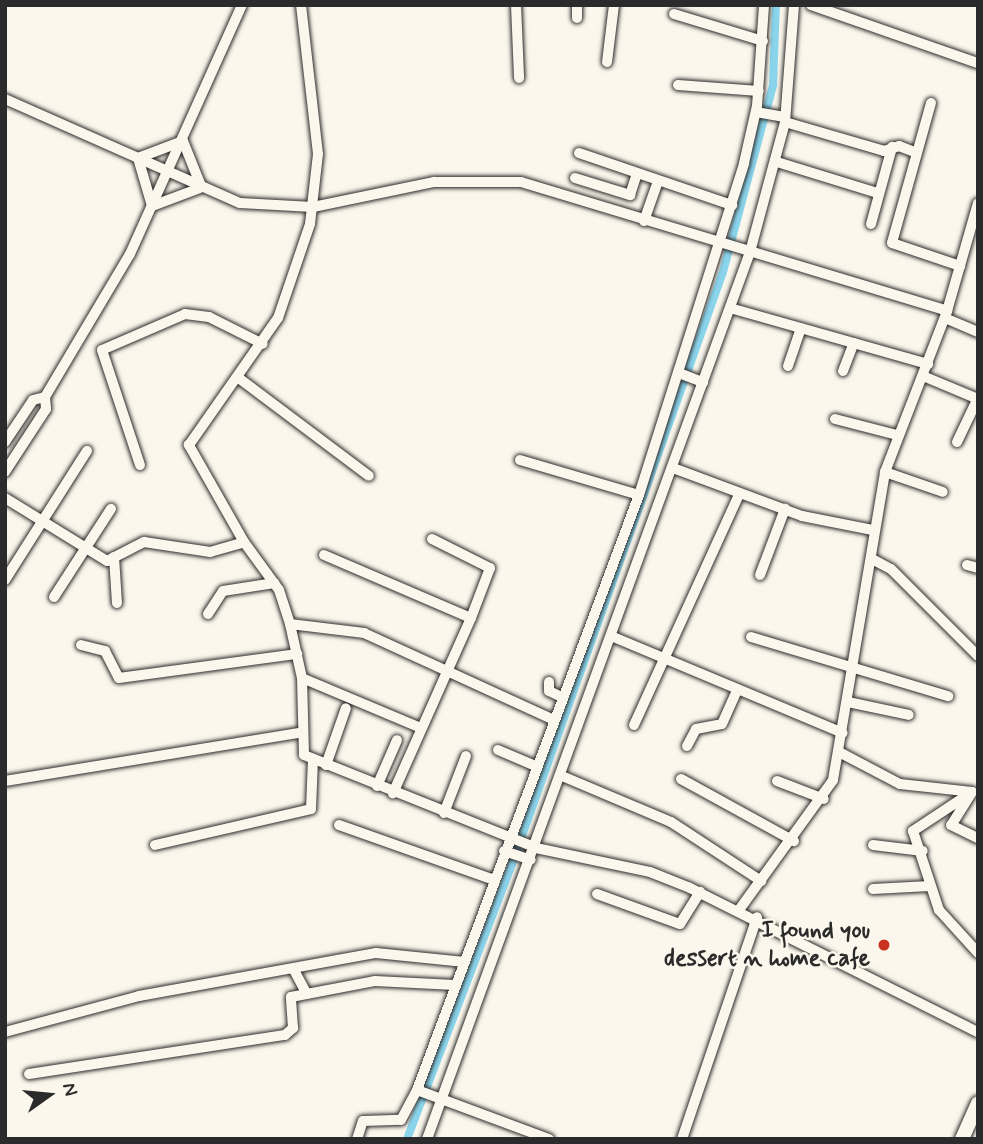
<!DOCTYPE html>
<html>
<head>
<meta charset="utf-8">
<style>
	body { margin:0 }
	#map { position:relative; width:983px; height:1144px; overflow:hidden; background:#fbf7ec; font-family:Mynerve,sans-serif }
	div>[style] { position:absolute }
	.canal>* { height:8px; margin:-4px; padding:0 4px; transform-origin:4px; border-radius:4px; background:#8bd5ec }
	.roads { filter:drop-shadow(0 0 2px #2b2b2b) drop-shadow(0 0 2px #2b2b2b) }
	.minor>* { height:10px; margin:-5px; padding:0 5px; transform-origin:5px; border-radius:5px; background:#fbf7ec }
	.major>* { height:14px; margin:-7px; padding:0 7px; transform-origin:7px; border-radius:7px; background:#fbf7ec }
	.dots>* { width:19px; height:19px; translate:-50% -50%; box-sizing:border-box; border:4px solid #fbf7ec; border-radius:50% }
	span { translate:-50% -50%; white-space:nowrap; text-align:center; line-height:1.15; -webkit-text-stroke:5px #fbf7ec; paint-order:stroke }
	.poi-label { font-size:24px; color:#2b2b2b; font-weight:700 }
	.right { translate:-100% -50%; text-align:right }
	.frame { position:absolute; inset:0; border:7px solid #2b2b2b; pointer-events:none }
	.north { position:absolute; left:14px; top:1060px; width:70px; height:70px; -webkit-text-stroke:5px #fbf7ec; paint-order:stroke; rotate:75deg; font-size:19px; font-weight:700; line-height:28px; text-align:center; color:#2b2b2b }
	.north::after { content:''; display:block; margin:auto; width:24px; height:32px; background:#2b2b2b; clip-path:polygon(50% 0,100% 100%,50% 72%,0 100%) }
</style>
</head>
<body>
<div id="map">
	<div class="canal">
		<i style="left:407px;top:1139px;width:294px;rotate:-69.1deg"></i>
		<i style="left:512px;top:864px;width:628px;rotate:-70.38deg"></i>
		<i style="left:723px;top:272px;width:194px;rotate:-75deg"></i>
		<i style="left:773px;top:85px;width:80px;rotate:-87.9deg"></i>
	</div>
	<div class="roads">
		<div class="minor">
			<i style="left:516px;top:5px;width:73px;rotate:87.6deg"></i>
			<i style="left:811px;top:5px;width:177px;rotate:19.2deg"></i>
			<i style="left:674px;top:14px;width:93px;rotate:16.9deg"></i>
			<i style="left:577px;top:18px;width:13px;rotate:-90deg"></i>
			<i style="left:607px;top:62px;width:57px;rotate:-83deg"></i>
			<i style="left:678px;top:85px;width:81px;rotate:4.2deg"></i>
			<i style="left:5px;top:99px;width:257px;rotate:23.9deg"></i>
			<i style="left:240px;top:203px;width:73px;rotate:3.1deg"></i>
			<i style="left:313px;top:207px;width:124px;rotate:-11.7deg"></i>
			<i style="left:434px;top:182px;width:87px"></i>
			<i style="left:521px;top:182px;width:445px;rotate:16.8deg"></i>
			<i style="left:931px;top:103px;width:145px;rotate:105.6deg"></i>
			<i style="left:892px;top:243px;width:72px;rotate:18.7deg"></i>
			<i style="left:756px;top:112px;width:29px;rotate:10deg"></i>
			<i style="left:785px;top:122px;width:103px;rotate:16.3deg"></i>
			<i style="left:884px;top:151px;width:16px;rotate:-18deg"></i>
			<i style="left:899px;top:146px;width:19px;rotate:21deg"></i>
			<i style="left:579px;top:153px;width:162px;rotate:18.8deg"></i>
			<i style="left:138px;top:158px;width:50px;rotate:73.7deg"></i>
			<i style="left:152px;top:206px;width:51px;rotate:-20.6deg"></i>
			<i style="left:138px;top:158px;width:48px;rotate:-20.7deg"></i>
			<i style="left:183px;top:141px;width:48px;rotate:68.2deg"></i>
			<i style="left:777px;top:162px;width:106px;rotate:17.1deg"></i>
			<i style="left:575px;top:178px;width:58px;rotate:17.2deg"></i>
			<i style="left:630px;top:195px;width:22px;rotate:-72deg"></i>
			<i style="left:644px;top:221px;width:42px;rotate:-70.7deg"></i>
			<i style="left:871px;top:224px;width:80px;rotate:-74.7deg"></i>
			<i style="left:730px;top:308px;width:206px;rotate:15.8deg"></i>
			<i style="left:945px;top:318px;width:36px;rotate:23deg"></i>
			<i style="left:788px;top:366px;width:40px;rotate:-71.1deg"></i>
			<i style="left:843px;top:371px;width:30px;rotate:-69deg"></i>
			<i style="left:679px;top:373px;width:26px;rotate:21deg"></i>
			<i style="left:923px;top:376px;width:60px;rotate:22.7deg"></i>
			<i style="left:240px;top:379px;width:161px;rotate:36.9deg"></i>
			<i style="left:45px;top:397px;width:166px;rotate:-59.3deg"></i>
			<i style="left:130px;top:254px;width:273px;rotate:-65.8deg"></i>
			<i style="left:835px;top:419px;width:64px;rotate:14.5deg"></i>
			<i style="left:5px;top:442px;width:50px;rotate:-56.3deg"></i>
			<i style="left:33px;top:400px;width:12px;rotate:-14deg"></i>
			<i style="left:45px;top:397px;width:12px;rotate:85deg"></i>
			<i style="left:46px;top:409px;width:75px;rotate:123.1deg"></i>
			<i style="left:957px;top:442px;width:49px;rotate:-64.5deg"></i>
			<i style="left:520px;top:460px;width:124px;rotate:16.4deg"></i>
			<i style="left:140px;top:465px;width:121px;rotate:-108.3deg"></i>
			<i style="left:102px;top:350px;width:90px;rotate:-23.4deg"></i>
			<i style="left:185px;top:314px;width:24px;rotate:7deg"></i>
			<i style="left:209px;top:317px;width:60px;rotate:26.6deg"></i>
			<i style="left:673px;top:468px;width:138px;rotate:20.4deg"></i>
			<i style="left:802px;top:516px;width:72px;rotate:11.2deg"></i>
			<i style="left:885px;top:472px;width:61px;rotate:19deg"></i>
			<i style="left:5px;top:498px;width:120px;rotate:31.7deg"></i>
			<i style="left:107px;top:561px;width:42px;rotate:-27.2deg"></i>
			<i style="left:144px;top:542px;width:67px;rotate:8.6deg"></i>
			<i style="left:210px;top:552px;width:35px;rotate:-16deg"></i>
			<i style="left:244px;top:542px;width:59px;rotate:53.9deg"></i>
			<i style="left:279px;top:590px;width:36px;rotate:72deg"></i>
			<i style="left:290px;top:624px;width:55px;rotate:77.5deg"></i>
			<i style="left:302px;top:678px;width:77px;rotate:88.5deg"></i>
			<i style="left:304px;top:755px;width:250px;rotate:21.8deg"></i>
			<i style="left:536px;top:848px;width:116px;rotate:11.9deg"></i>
			<i style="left:650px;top:872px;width:43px;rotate:21.8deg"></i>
			<i style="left:690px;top:888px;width:322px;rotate:26.6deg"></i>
			<i style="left:432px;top:539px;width:65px;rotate:26.6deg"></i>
			<i style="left:490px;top:568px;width:53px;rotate:110.8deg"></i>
			<i style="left:244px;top:542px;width:112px;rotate:-119.6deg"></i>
			<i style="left:189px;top:445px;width:155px;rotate:-55deg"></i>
			<i style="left:278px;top:318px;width:99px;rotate:-71.2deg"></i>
			<i style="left:310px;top:224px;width:70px;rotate:-83.5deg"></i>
			<i style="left:318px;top:154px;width:150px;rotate:-96.5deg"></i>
			<i style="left:324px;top:555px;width:160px;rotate:23.2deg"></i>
			<i style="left:471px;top:618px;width:192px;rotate:114deg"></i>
			<i style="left:114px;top:557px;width:46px;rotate:86.3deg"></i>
			<i style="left:872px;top:559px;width:21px;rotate:28deg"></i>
			<i style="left:891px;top:569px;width:123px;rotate:45deg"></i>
			<i style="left:967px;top:565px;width:11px;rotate:15deg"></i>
			<i style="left:760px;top:575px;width:71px;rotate:-69.3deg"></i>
			<i style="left:5px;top:580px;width:153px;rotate:-57.6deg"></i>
			<i style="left:54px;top:597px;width:105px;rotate:-57.1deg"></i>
			<i style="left:208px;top:614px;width:27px;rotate:-57deg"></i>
			<i style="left:223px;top:591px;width:52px;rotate:-8.9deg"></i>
			<i style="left:290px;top:624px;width:75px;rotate:6.9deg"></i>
			<i style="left:364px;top:633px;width:209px;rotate:24.6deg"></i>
			<i style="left:611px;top:636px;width:251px;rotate:22.7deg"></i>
			<i style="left:751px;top:637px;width:206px;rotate:16.7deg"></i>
			<i style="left:81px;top:645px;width:25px;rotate:14deg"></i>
			<i style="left:105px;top:651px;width:30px;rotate:63deg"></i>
			<i style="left:119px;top:678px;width:180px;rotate:-7.7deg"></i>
			<i style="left:302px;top:678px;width:129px;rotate:22.8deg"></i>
			<i style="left:549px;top:682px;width:9px;rotate:90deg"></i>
			<i style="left:549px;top:691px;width:14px;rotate:25deg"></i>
			<i style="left:848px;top:702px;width:62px;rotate:12deg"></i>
			<i style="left:634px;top:725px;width:253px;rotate:-65.5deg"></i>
			<i style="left:687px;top:746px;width:19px;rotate:-62deg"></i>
			<i style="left:696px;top:729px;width:26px;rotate:-11deg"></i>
			<i style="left:722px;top:724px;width:37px;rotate:-66deg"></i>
			<i style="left:498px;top:750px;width:43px;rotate:23deg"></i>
			<i style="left:839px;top:752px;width:69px;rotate:27.7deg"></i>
			<i style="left:900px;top:784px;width:72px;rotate:6.3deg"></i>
			<i style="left:972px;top:792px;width:39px;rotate:122deg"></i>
			<i style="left:951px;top:825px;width:30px;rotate:26deg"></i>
			<i style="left:326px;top:765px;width:60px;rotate:-70.7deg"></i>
			<i style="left:562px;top:776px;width:118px;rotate:22.9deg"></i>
			<i style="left:671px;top:822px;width:108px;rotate:33.2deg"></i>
			<i style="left:681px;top:779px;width:129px;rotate:28.8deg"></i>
			<i style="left:5px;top:781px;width:298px;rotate:-9.3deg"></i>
			<i style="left:777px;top:781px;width:50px;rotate:21deg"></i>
			<i style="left:377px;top:786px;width:50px;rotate:-66.5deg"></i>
			<i style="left:972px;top:792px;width:71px;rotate:146.5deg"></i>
			<i style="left:913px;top:831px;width:83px;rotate:71.8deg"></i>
			<i style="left:939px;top:910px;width:58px;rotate:47.8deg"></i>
			<i style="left:444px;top:813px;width:61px;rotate:-68.9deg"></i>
			<i style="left:339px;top:825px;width:164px;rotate:19.5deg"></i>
			<i style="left:155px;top:845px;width:160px;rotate:-13deg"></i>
			<i style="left:311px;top:809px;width:50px;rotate:-87.7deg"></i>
			<i style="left:873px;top:845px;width:50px;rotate:6.8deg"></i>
			<i style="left:504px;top:851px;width:28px;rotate:18deg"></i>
			<i style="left:873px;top:889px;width:57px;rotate:-3deg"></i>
			<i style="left:597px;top:894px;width:88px;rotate:19.9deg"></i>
			<i style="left:680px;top:924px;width:38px;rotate:-58deg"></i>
			<i style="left:739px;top:910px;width:160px;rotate:-54.1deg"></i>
			<i style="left:833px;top:780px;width:312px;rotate:-80.4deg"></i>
			<i style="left:885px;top:472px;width:173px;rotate:-68.9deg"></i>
			<i style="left:947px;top:311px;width:112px;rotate:-74deg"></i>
			<i style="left:294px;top:970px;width:27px;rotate:62deg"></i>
			<i style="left:5px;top:1032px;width:139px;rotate:-15deg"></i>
			<i style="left:139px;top:996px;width:241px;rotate:-10.3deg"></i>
			<i style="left:376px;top:953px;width:89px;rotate:5.8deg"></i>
			<i style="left:29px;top:1074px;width:259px;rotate:-8.7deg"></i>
			<i style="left:285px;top:1035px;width:11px;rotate:-41deg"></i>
			<i style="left:293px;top:1028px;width:31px;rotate:-94deg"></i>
			<i style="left:291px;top:997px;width:86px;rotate:-10.8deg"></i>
			<i style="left:375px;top:981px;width:80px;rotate:2.9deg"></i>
			<i style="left:417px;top:1090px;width:141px;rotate:20.4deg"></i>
			<i style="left:357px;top:1139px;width:19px;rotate:-72deg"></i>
			<i style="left:363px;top:1121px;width:38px;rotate:-2deg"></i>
			<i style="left:401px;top:1120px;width:34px;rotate:-62deg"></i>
			<i style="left:417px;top:1090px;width:635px;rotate:-69.54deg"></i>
			<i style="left:639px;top:495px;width:348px;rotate:-72.4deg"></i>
			<i style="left:744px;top:163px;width:58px;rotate:-77.2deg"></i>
			<i style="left:757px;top:106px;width:101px;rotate:-86deg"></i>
			<i style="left:427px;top:1139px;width:944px;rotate:-69.99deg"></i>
			<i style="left:750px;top:252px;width:135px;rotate:-74.9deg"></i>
			<i style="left:785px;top:122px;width:117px;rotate:-85.6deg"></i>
			<i style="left:682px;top:1139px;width:234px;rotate:-71.3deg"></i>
		</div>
		<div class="major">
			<i style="left:962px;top:1139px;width:39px;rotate:-66deg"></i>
		</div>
	</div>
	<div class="dots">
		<i style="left:884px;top:945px;background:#c8321e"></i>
	</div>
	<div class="poi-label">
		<span class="right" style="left:870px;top:945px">I found you<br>dessert n home cafe</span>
	</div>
	<div class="frame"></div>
	<div class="north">N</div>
</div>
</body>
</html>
